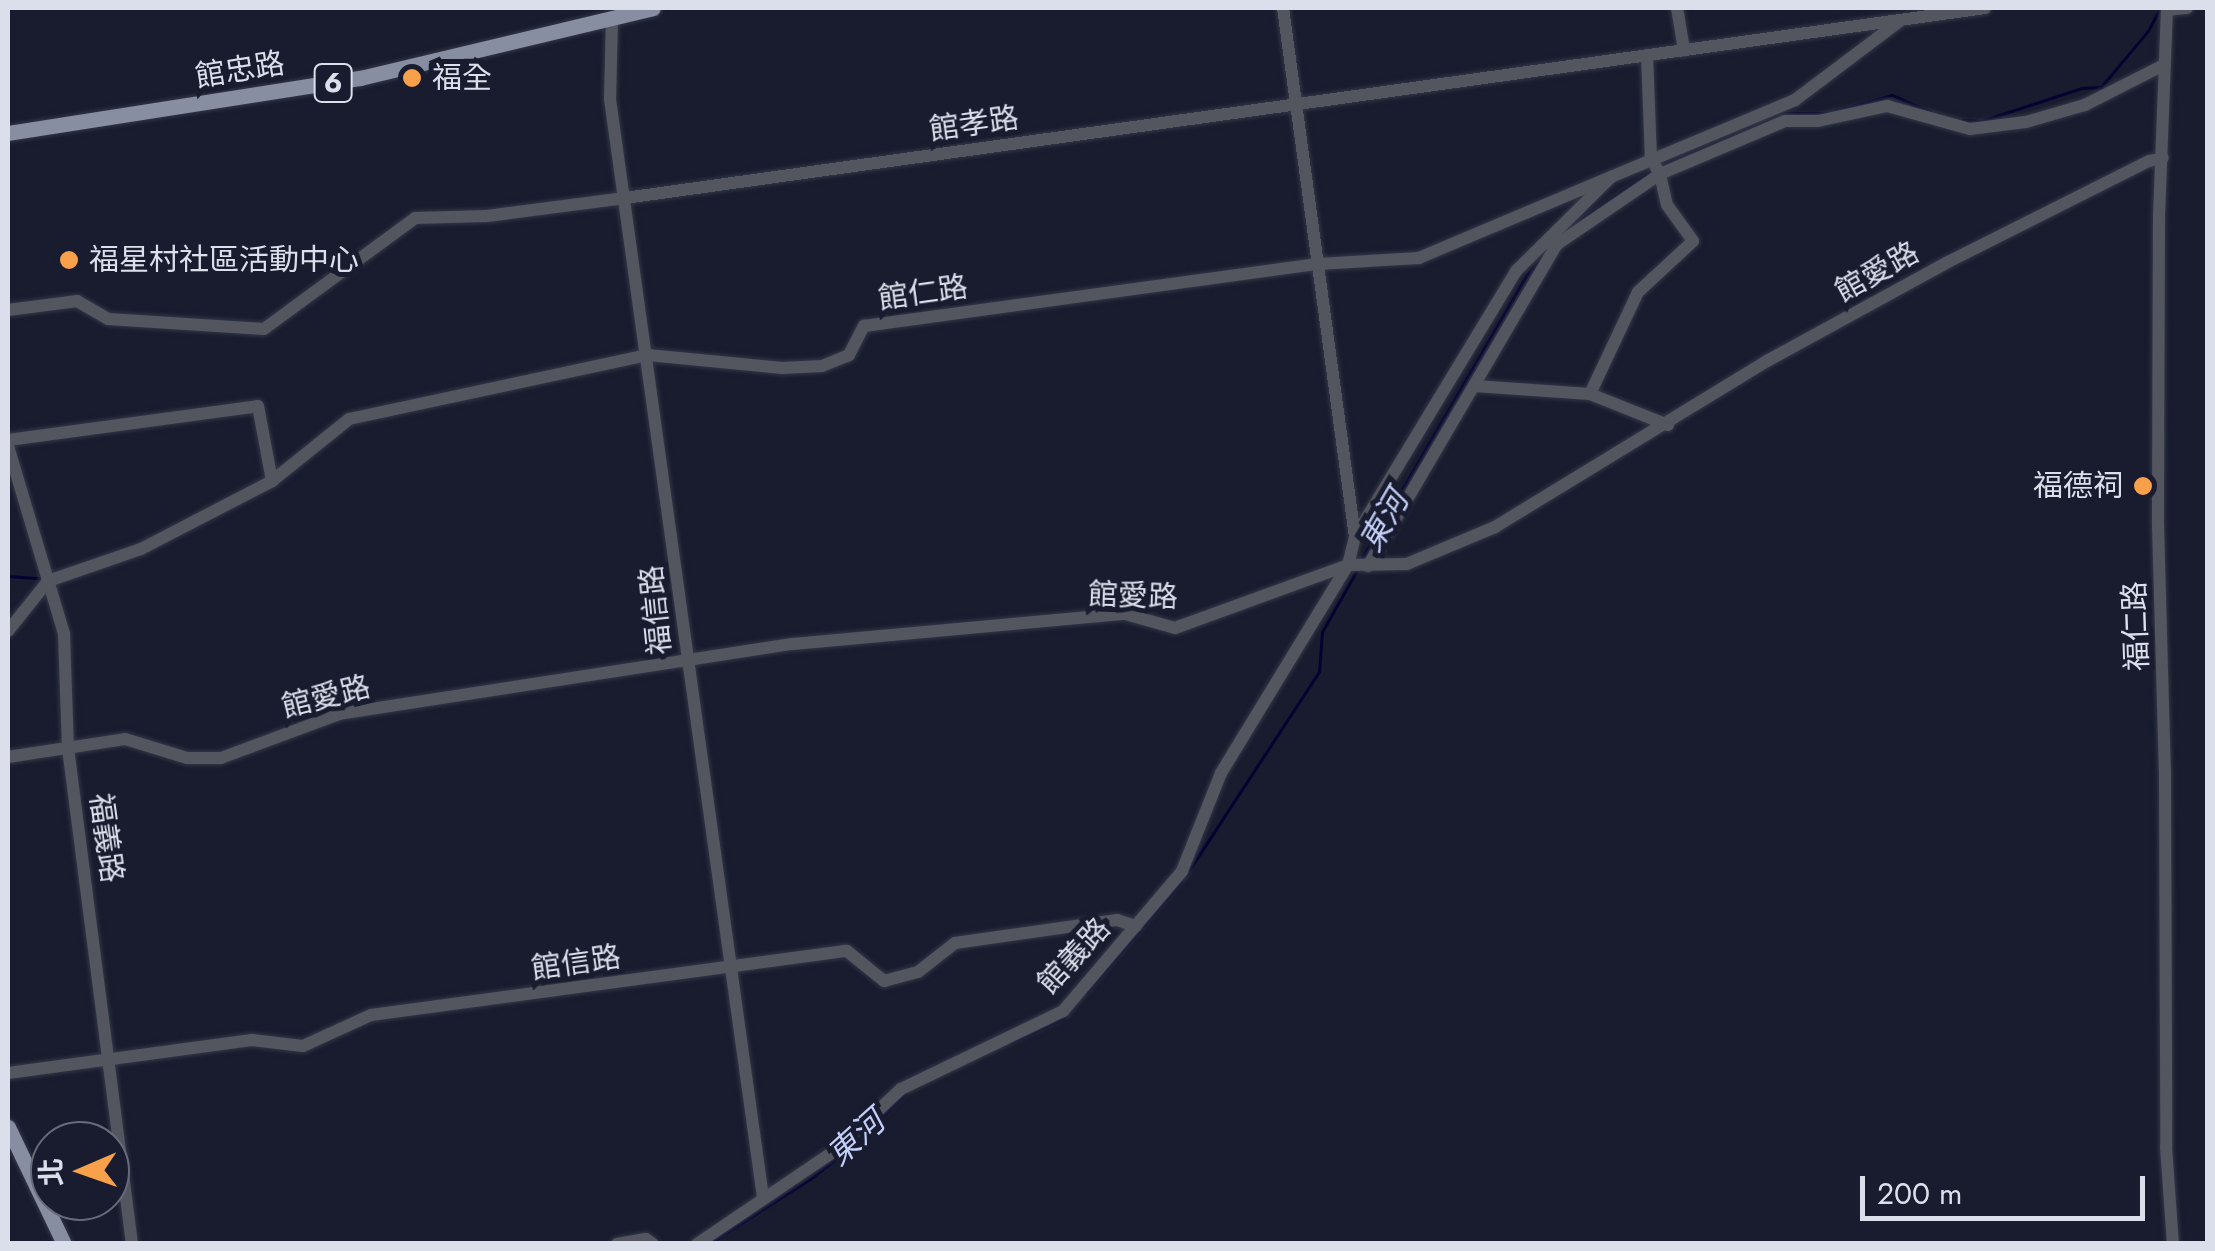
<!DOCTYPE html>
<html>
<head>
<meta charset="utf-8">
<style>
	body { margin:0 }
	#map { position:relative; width:2215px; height:1251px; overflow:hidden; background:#181c2e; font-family:Jost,"Noto Sans TC",sans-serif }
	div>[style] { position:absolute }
	.stream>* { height:2.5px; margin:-1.25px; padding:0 1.25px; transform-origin:1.25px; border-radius:1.25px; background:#050232 }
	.roads { filter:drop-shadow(0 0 2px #333748) drop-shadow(0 0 2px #333748) }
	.minor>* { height:12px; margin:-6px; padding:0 6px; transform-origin:6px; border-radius:6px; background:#53565f }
	.major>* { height:15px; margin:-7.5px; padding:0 7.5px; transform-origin:7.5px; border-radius:7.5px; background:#888ea1 }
	.dots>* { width:28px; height:28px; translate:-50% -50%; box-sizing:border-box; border:5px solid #181c2e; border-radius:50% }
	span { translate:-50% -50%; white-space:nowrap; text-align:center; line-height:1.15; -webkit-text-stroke:10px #181c2e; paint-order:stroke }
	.shield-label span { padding:2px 8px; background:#181c2e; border:2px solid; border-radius:8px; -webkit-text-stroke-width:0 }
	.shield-label { font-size:28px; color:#dbdfeb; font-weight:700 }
	.street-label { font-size:30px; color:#dbdfeb }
	.poi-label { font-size:30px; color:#dbdfeb }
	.left { translate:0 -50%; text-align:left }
	.right { translate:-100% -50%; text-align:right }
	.water-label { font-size:32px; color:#c3cff8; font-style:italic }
	.frame { position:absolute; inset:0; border:10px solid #dbdfeb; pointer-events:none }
	.north { position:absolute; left:30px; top:1121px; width:100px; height:100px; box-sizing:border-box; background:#181c2e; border:2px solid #666a7a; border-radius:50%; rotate:268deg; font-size:28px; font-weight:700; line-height:40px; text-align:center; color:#dbdfeb }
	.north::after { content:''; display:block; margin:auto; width:35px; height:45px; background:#f8a14a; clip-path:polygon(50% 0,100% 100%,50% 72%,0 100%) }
	.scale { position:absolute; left:1860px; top:1176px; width:285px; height:45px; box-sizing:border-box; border:5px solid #dbdfeb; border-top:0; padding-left:12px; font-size:30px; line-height:35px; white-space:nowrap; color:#dbdfeb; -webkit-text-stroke:8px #181c2e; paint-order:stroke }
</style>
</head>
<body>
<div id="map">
	<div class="stream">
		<i style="left:1835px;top:111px;width:59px;rotate:-15.7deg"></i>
		<i style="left:1892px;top:95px;width:43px;rotate:23.6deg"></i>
		<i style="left:1963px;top:120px;width:18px;rotate:3deg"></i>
		<i style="left:1981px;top:121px;width:106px;rotate:-18.1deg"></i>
		<i style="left:2082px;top:88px;width:19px;rotate:-3deg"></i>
		<i style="left:2101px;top:87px;width:73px;rotate:-50deg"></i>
		<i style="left:2148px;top:31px;width:26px;rotate:-62deg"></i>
		<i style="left:1661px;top:165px;width:135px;rotate:-22.6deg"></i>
		<i style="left:1786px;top:113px;width:41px"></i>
		<i style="left:1566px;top:230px;width:102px;rotate:-34.6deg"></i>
		<i style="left:1361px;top:560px;width:330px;rotate:-59.8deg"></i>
		<i style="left:1527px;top:275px;width:27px;rotate:-51deg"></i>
		<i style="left:8px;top:576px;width:31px;rotate:4deg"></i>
		<i style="left:1186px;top:875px;width:243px;rotate:-56.8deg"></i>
		<i style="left:1319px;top:672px;width:40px;rotate:-85.7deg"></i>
		<i style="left:1322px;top:632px;width:69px;rotate:-60.5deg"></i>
		<i style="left:1086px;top:993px;width:146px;rotate:-49.4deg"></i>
		<i style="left:1012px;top:1042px;width:57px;rotate:-24.8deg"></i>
		<i style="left:709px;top:1244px;width:120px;rotate:-32.8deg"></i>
		<i style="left:810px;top:1179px;width:54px;rotate:-37.5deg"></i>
		<i style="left:853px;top:1146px;width:75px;rotate:-45deg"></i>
	</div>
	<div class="roads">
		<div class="minor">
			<i style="left:1677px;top:8px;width:43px;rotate:80.5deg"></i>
			<i style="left:2167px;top:8px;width:206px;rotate:92.2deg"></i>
			<i style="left:2159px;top:214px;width:311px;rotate:90.2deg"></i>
			<i style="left:2158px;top:525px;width:245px;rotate:88.4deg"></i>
			<i style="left:2165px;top:770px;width:377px;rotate:89.8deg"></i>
			<i style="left:2166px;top:1147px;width:97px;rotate:85.9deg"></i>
			<i style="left:2167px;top:10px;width:20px;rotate:-6deg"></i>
			<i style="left:612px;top:18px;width:81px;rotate:91.4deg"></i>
			<i style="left:610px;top:99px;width:1109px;rotate:82.07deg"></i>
			<i style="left:8px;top:310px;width:70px;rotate:-7.4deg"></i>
			<i style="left:77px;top:301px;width:36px;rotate:30deg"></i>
			<i style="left:108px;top:319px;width:156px;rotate:3.7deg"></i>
			<i style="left:264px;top:329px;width:187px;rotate:-36.3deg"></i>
			<i style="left:415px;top:218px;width:72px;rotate:-1.6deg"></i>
			<i style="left:487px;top:216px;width:139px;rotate:-7.4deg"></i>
			<i style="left:625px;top:198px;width:1373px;rotate:-7.95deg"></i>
			<i style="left:1475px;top:386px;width:115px;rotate:4deg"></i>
			<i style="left:1590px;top:394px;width:84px;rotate:21.7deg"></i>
			<i style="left:1590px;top:394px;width:113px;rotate:-64.8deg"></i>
			<i style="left:1638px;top:292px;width:75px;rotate:-42.8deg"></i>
			<i style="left:1693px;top:241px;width:44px;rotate:-125.8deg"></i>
			<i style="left:1667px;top:205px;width:32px;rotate:-103deg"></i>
			<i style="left:1660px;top:174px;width:17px;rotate:-121deg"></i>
			<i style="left:1651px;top:159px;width:104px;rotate:-92.2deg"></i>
			<i style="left:8px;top:440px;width:252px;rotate:-7.7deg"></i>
			<i style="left:258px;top:406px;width:76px;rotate:79.4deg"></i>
			<i style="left:8px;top:446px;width:196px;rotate:73.4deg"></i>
			<i style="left:64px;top:634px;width:114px;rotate:88deg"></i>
			<i style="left:68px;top:748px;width:500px;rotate:82.65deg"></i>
			<i style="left:1355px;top:537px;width:312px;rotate:-58.8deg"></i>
			<i style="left:1517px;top:270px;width:132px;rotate:-44.7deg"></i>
			<i style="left:1611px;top:177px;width:199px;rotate:-22.7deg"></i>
			<i style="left:1795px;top:100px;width:131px;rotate:-37deg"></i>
			<i style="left:1368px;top:566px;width:372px;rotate:-59.6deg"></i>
			<i style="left:1556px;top:245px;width:126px;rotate:-34.3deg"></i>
			<i style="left:1660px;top:174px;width:136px;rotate:-23deg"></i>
			<i style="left:1785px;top:121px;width:33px"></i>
			<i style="left:1818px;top:121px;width:71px;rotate:-12.3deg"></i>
			<i style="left:1887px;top:106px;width:86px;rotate:15.5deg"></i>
			<i style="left:1970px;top:129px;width:56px;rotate:-7.1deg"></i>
			<i style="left:2026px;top:122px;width:61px;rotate:-16.1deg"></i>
			<i style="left:2085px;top:105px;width:89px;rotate:-26.9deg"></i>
			<i style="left:8px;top:631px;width:64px;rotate:-51.3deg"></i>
			<i style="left:48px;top:581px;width:98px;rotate:-19deg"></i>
			<i style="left:141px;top:549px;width:148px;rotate:-27.4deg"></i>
			<i style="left:272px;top:481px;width:99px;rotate:-38.8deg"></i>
			<i style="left:349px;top:419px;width:306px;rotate:-12.1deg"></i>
			<i style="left:648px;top:355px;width:135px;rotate:5.5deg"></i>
			<i style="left:782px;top:368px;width:40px;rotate:-2.9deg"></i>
			<i style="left:822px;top:366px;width:29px;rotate:-22deg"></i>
			<i style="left:849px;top:355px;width:33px;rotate:-63deg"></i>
			<i style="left:864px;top:326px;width:458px;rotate:-7.8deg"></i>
			<i style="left:1318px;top:264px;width:101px;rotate:-3.4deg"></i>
			<i style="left:1419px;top:258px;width:208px;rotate:-22.9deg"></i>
			<i style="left:8px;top:757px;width:118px;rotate:-8.7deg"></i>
			<i style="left:125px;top:739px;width:65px;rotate:17deg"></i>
			<i style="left:187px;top:758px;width:34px"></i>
			<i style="left:221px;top:758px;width:126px;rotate:-20.4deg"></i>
			<i style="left:339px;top:714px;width:459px;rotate:-8.8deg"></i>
			<i style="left:793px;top:644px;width:333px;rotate:-5.2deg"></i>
			<i style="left:1125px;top:614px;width:52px;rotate:15.6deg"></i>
			<i style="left:1175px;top:628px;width:184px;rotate:-20deg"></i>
			<i style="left:1348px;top:565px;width:59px;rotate:-1deg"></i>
			<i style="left:1407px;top:564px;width:95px;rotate:-22.8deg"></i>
			<i style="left:1495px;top:527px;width:319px;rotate:-31.4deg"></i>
			<i style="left:1767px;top:361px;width:204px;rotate:-28.7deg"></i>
			<i style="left:1946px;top:263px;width:227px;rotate:-26.7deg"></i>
			<i style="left:2149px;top:161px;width:14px;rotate:-12deg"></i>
			<i style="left:8px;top:1073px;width:246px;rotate:-7.7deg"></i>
			<i style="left:252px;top:1040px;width:51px;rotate:6.7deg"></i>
			<i style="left:303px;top:1046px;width:75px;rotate:-24.5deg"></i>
			<i style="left:371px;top:1015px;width:480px;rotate:-7.7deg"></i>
			<i style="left:847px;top:951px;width:48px;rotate:39deg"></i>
			<i style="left:884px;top:981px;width:35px;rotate:-15deg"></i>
			<i style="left:918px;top:972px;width:47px;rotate:-38.1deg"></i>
			<i style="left:955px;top:943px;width:164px;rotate:-8.1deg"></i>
			<i style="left:1117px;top:920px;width:20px;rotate:18deg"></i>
			<i style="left:617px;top:1244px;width:29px;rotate:-10deg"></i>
			<i style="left:646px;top:1239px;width:9px;rotate:36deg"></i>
			<i style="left:697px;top:1244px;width:168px;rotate:-34.1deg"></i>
			<i style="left:836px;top:1150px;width:89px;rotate:-43.2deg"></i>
			<i style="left:901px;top:1089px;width:180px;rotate:-25.7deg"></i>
			<i style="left:1063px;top:1011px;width:184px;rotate:-49.6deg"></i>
			<i style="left:1182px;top:871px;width:105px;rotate:-68.3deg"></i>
			<i style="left:1221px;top:773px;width:244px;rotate:-58.6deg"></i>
			<i style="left:1348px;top:565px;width:29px;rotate:-76deg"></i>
			<i style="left:1355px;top:537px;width:534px;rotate:-97.75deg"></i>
		</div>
		<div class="major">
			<i style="left:8px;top:133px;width:356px;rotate:-8.9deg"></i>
			<i style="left:360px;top:78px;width:301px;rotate:-13.4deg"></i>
			<i style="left:8px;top:1127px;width:130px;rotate:64.4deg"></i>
		</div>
	</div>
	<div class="dots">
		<i style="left:412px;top:78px;background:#f8a14a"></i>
		<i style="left:69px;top:260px;background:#f8a14a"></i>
		<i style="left:2143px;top:486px;background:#f8a14a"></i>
	</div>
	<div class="shield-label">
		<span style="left:333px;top:83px">6</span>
	</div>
	<div class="street-label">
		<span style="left:240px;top:70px;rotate:-9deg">館忠路</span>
		<span style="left:974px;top:124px;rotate:-8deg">館孝路</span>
		<span style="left:1877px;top:272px;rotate:-29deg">館愛路</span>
		<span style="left:923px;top:293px;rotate:-8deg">館仁路</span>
		<span style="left:1133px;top:596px;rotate:2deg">館愛路</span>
		<span style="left:656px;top:610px;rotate:-96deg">福信路</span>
		<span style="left:2136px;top:626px;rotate:-92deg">福仁路</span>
		<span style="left:326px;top:697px;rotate:-14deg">館愛路</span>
		<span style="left:106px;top:838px;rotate:82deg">福義路</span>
		<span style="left:1074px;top:956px;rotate:-47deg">館義路</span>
		<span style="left:576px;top:963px;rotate:-8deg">館信路</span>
	</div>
	<div class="poi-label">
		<span class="left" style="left:432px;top:78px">福全</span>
		<span class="left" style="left:89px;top:260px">福星村社區活動中心</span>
		<span class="right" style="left:2123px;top:486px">福德祠</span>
	</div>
	<div class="water-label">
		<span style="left:1384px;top:521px;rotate:-60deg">東河</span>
		<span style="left:856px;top:1138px;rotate:-42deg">東河</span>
	</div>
	<div class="frame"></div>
	<div class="north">北</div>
	<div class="scale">200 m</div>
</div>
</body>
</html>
